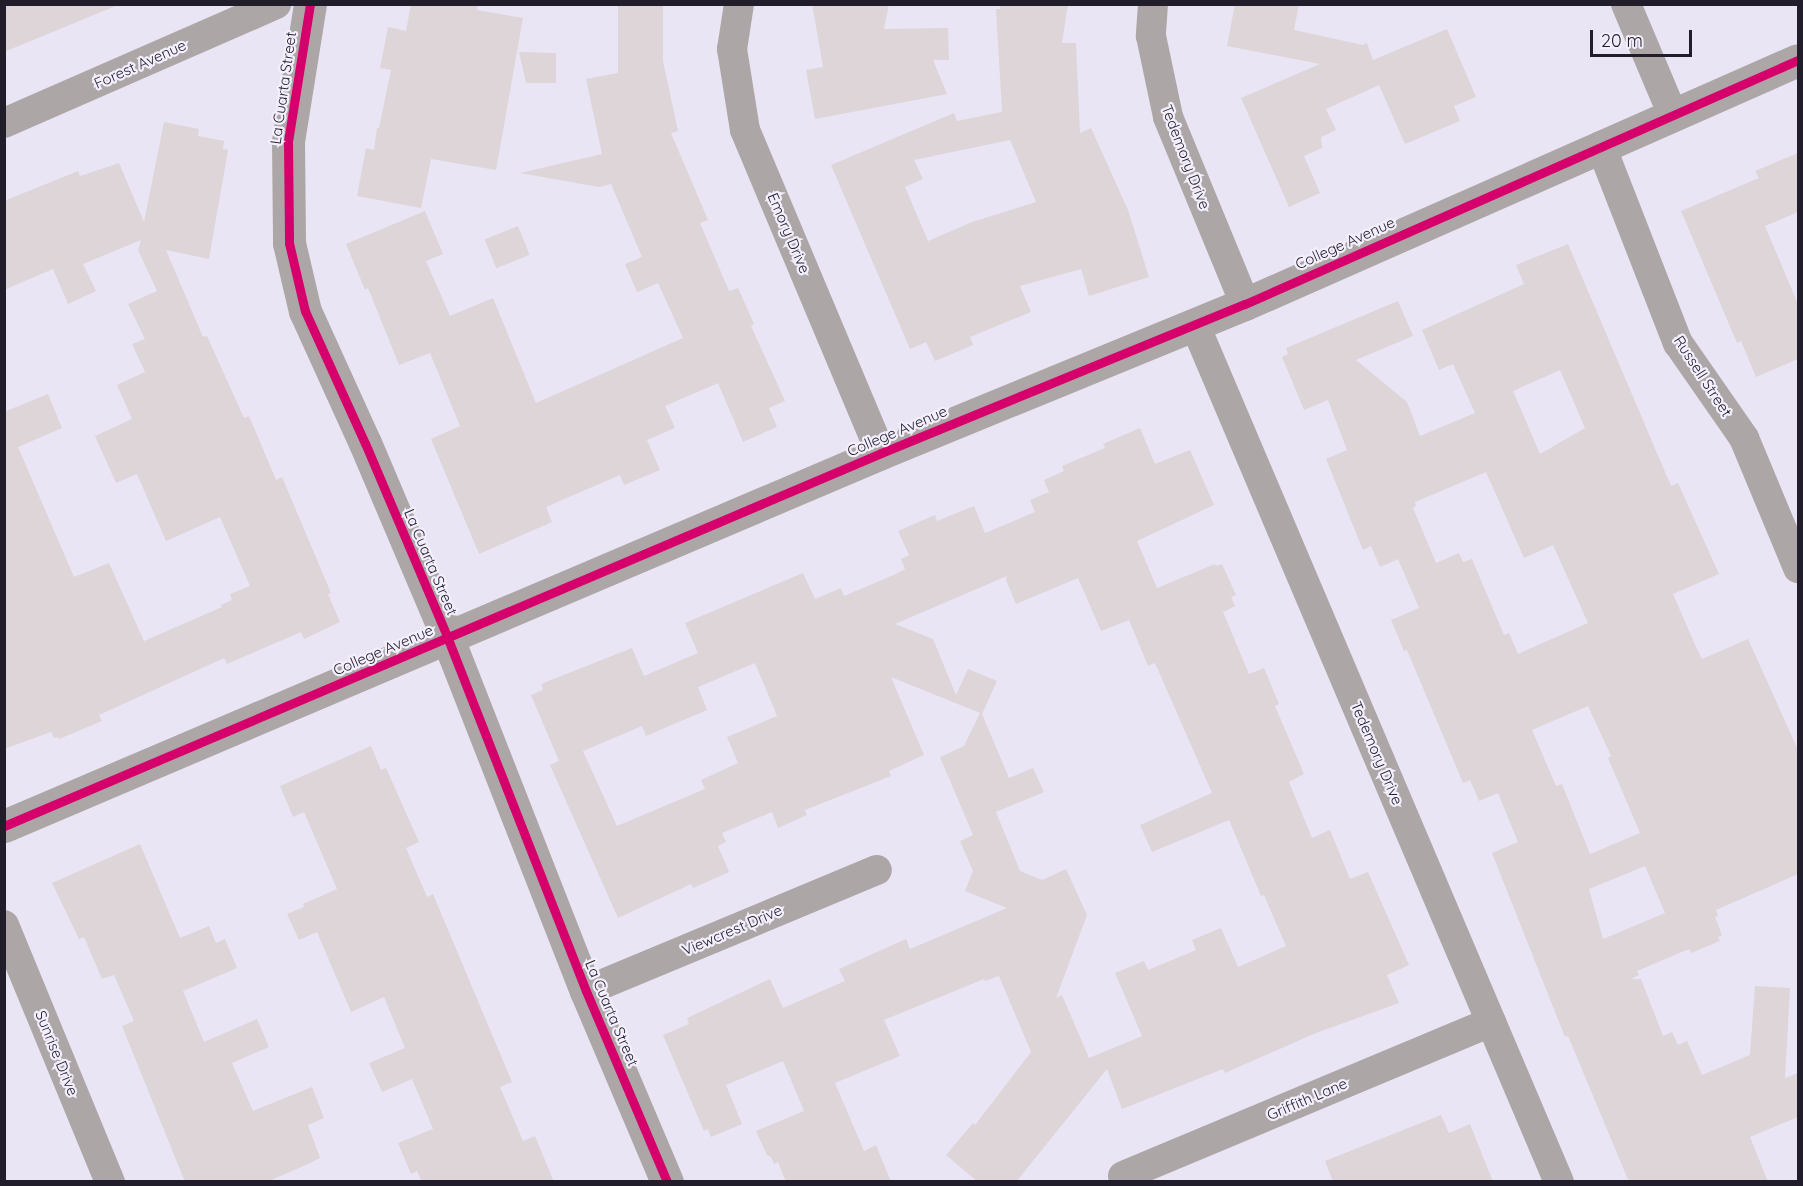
<!DOCTYPE html>
<html>
<head>
<meta charset="utf-8">
<style>
	body { margin:0 }
	#map { position:relative; width:1803px; height:1186px; overflow:hidden; background:#eae5f5; font-family:Quicksand,sans-serif }
	div>[style] { position:absolute }
	.building>* { inset:0; background:#ddd5d8; transform-origin:0 0 }
	.minor>* { height:30px; margin:-15px; padding:0 15px; transform-origin:15px; border-radius:15px; background:#aca7a6 }
	.tertiary>* { height:33px; margin:-16.5px; padding:0 16.5px; transform-origin:16.5px; border-radius:16.5px; background:#aca7a6 }
	.cycleway>* { height:9px; margin:-4.5px; padding:0 4.5px; transform-origin:4.5px; border-radius:4.5px; background:#d6006c }
	span { translate:-50% -50%; white-space:nowrap; text-align:center; line-height:1.15; -webkit-text-stroke:4.5px #f4effd; paint-order:stroke }
	.street-label { font-size:15px; color:#221d2a }
	.frame { position:absolute; inset:0; border:6px solid #221d2a; pointer-events:none }
	.scale { position:absolute; left:1590px; top:30px; width:102px; height:27px; box-sizing:border-box; border:3px solid #221d2a; border-top:0; padding-left:8px; font-size:18px; line-height:21px; white-space:nowrap; color:#221d2a; -webkit-text-stroke:4px #f4effd; paint-order:stroke }
</style>
</head>
<body>
<div id="map">
	<div class="building">
		<i style="clip-path:polygon(4px 4px,118px 4px,118px 5px,4px 52px)"></i>
		<i style="clip-path:polygon(411px 4px,478px 4px,477px 10px,523px 18px,496px 170px,431px 159px,421px 208px,357px 196px,366px 148px,374px 150px,377px 128px,379px 128px,391px 70px,380px 68px,388px 27px,406px 31px)"></i>
		<i style="clip-path:polygon(618px 4px,663px 4px,663px 61px,678px 131px,671px 133px,708px 220px,700px 223px,729px 291px,738px 288px,754px 324px,751px 326px,785px 401px,769px 408px,777px 427px,743px 442px,718px 383px,665px 406px,675px 428px,647px 440px,660px 470px,624px 485px,620px 475px,546px 507px,552px 522px,479px 554px,431px 439px,460px 426px,430px 353px,399px 365px,368px 288px,365px 290px,346px 244px,425px 211px,443px 254px,426px 261px,450px 316px,493px 298px,536px 403px,683px 338px,658px 283px,637px 292px,625px 264px,642px 257px,611px 184px,599px 187px,520px 173px,602px 154px,586px 79px,618px 73px)"></i>
		<i style="clip-path:polygon(812px 4px,889px 4px,884px 29px,948px 28px,949px 60px,933px 60px,947px 94px,815px 119px,806px 70px,823px 67px)"></i>
		<i style="clip-path:polygon(evenodd,1000px 4px,1068px 4px,1062px 43px,1076px 43px,1080px 133px,1091px 128px,1128px 210px,1149px 277px,1089px 296px,1081px 269px,1020px 286px,1031px 312px,970px 337px,973px 345px,935px 361px,926px 342px,910px 349px,831px 165px,954px 113px,957px 121px,1002px 112px,996px 9px,1000px 9px,1000px 4px,1010px 140px,1036px 202px,972px 222px,928px 241px,905px 187px,923px 179px,914px 160px,1010px 140px)"></i>
		<i style="clip-path:polygon(1235px 4px,1299px 4px,1294px 30px,1363px 45px,1367px 43px,1373px 60px,1447px 29px,1476px 97px,1454px 106px,1460px 121px,1405px 144px,1379px 85px,1326px 109px,1336px 130px,1321px 137px,1322px 148px,1304px 156px,1320px 193px,1289px 207px,1241px 98px,1320px 64px,1227px 46px)"></i>
		<i style="clip-path:polygon(519px 52px,556px 53px,556px 83px,526px 83px)"></i>
		<i style="clip-path:polygon(164px 122px,199px 129px,198px 136px,224px 141px,223px 149px,228px 150px,209px 259px,166px 250px,203px 337px,207px 336px,244px 418px,249px 416px,276px 480px,282px 477px,331px 593px,328px 594px,340px 622px,304px 639px,301px 632px,227px 664px,224px 658px,99px 715px,102px 721px,59px 739px,58px 737px,54px 738px,51px 732px,4px 749px,4px 412px,48px 394px,62px 428px,18px 447px,74px 577px,109px 563px,144px 641px,222px 607px,221px 605px,232px 600px,230px 594px,250px 586px,220px 517px,166px 541px,137px 474px,116px 483px,95px 436px,132px 419px,117px 385px,145px 372px,132px 344px,145px 339px,128px 304px,157px 291px,138px 250px,141px 240px,83px 264px,96px 291px,68px 304px,53px 269px,4px 290px,4px 201px,78px 171px,80px 176px,119px 163px,144px 222px)"></i>
		<i style="clip-path:polygon(1798px 153px,1798px 212px,1765px 226px,1798px 304px,1798px 359px,1756px 377px,1741px 341px,1737px 343px,1681px 211px,1759px 178px,1755px 171px)"></i>
		<i style="left:518px;top:226px;width:31px;height:36px;rotate:68deg"></i>
		<i style="clip-path:polygon(evenodd,1568px 244px,1671px 486px,1678px 483px,1719px 574px,1673px 594px,1696px 647px,1702px 659px,1748px 639px,1798px 750px,1798px 874px,1716px 910px,1718px 916px,1715px 917px,1722px 935px,1718px 937px,1720px 941px,1691px 953px,1689px 949px,1637px 971px,1639px 975px,1631px 979px,1641px 979px,1663px 1036px,1672px 1032px,1678px 1045px,1687px 1041px,1702px 1075px,1750px 1055px,1755px 986px,1790px 988px,1785px 1078px,1798px 1073px,1798px 1117px,1750px 1137px,1768px 1182px,1629px 1182px,1568px 1036px,1565px 1037px,1492px 853px,1518px 842px,1498px 793px,1479px 801px,1470px 780px,1463px 783px,1407px 650px,1404px 651px,1391px 620px,1419px 608px,1398px 559px,1380px 567px,1371px 546px,1363px 550px,1326px 459px,1347px 450px,1328px 400px,1304px 410px,1282px 357px,1288px 354px,1286px 348px,1398px 301px,1413px 336px,1356px 360px,1407px 402px,1420px 436px,1475px 413px,1453px 364px,1439px 370px,1422px 330px,1524px 284px,1516px 265px,1568px 244px,1560px 370px,1585px 428px,1540px 454px,1513px 391px,1560px 370px,1568px 244px,1486px 472px,1524px 558px,1553px 545px,1588px 623px,1518px 654px,1509px 633px,1504px 635px,1472px 559px,1463px 562px,1459px 553px,1436px 563px,1413px 508px,1416px 506px,1415px 502px,1486px 472px,1568px 244px,1588px 706px,1611px 756px,1608px 758px,1640px 833px,1590px 854px,1562px 784px,1556px 786px,1532px 730px,1588px 706px,1568px 244px,1645px 866px,1665px 913px,1603px 939px,1589px 889px,1645px 866px)"></i>
		<i style="clip-path:polygon(evenodd,1140px 428px,1155px 464px,1190px 450px,1214px 505px,1137px 541px,1157px 588px,1215px 564px,1216px 566px,1222px 564px,1236px 595px,1231px 597px,1235px 606px,1223px 612px,1249px 674px,1264px 668px,1279px 704px,1275px 706px,1304px 774px,1289px 782px,1312px 838px,1330px 830px,1350px 879px,1368px 872px,1409px 965px,1387px 975px,1399px 1003px,1316px 1033px,1225px 1073px,1223px 1069px,1122px 1109px,1107px 1069px,1016px 1182px,978px 1182px,946px 1155px,973px 1123px,975px 1125px,1031px 1052px,999px 976px,985px 981px,984px 979px,884px 1020px,900px 1056px,835px 1083px,864px 1151px,876px 1145px,891px 1182px,786px 1182px,778px 1162px,774px 1164px,771px 1157px,767px 1155px,756px 1131px,804px 1111px,783px 1061px,726px 1085px,742px 1124px,711px 1137px,708px 1129px,704px 1131px,663px 1035px,689px 1024px,687px 1018px,770px 979px,783px 1008px,845px 981px,839px 969px,906px 939px,910px 949px,1007px 908px,965px 891px,973px 871px,960px 841px,973px 835px,940px 757px,964px 746px,980px 713px,891px 677px,924px 755px,889px 771px,891px 776px,805px 810px,807px 815px,778px 828px,772px 812px,722px 833px,726px 842px,718px 846px,729px 872px,693px 888px,691px 884px,618px 918px,550px 765px,559px 761px,531px 695px,543px 690px,541px 684px,632px 648px,644px 676px,698px 653px,685px 623px,803px 573px,815px 599px,841px 588px,844px 596px,896px 574px,905px 569px,901px 559px,909px 555px,898px 531px,935px 515px,937px 521px,974px 506px,985px 533px,1035px 512px,1030px 500px,1049px 492px,1044px 480px,1064px 471px,1062px 466px,1105px 448px,1103px 444px,1140px 428px,1007px 576px,1006px 580px,1016px 604px,1078px 578px,1101px 631px,1129px 620px,1148px 666px,1155px 663px,1212px 793px,1140px 825px,1152px 852px,1229px 820px,1261px 896px,1264px 895px,1286px 946px,1238px 967px,1221px 928px,1192px 940px,1196px 950px,1148px 970px,1144px 961px,1115px 973px,1142px 1036px,1089px 1058px,1062px 995px,1056px 998px,1087px 915px,1066px 869px,1042px 880px,1020px 871px,996px 812px,1044px 792px,1033px 768px,1009px 778px,982px 714px,997px 681px,968px 669px,956px 695px,933px 639px,895px 624px,1007px 576px,1140px 428px,755px 663px,777px 716px,727px 737px,738px 763px,701px 780px,705px 789px,617px 826px,583px 751px,642px 726px,646px 736px,707px 710px,698px 687px,755px 663px)"></i>
		<i style="clip-path:polygon(371px 746px,381px 770px,386px 768px,419px 842px,406px 848px,427px 897px,433px 894px,512px 1082px,500px 1087px,523px 1141px,535px 1136px,554px 1182px,422px 1182px,417px 1171px,411px 1174px,398px 1143px,433px 1129px,412px 1079px,382px 1092px,369px 1063px,405px 1048px,384px 997px,351px 1012px,317px 932px,299px 940px,287px 914px,304px 907px,303px 904px,337px 889px,304px 812px,293px 817px,280px 786px)"></i>
		<i style="clip-path:polygon(140px 844px,180px 938px,209px 926px,216px 943px,225px 939px,237px 968px,183px 991px,204px 1042px,257px 1019px,269px 1047px,232px 1063px,253px 1111px,312px 1087px,324px 1118px,308px 1125px,320px 1158px,310px 1163px,267px 1182px,185px 1182px,122px 1026px,134px 1021px,114px 975px,102px 979px,84px 937px,79px 939px,52px 883px)"></i>
		<i style="clip-path:polygon(1441px 1115px,1449px 1133px,1470px 1124px,1493px 1182px,1333px 1182px,1325px 1161px)"></i>
	</div>
	<div class="minor">
		<i style="left:739px;top:4px;width:46px;rotate:98.8deg"></i>
		<i style="left:732px;top:49px;width:82px;rotate:80.9deg"></i>
		<i style="left:745px;top:130px;width:350px;rotate:67.2deg"></i>
		<i style="left:1153px;top:4px;width:32px;rotate:94deg"></i>
		<i style="left:1151px;top:36px;width:83px;rotate:78.1deg"></i>
		<i style="left:1168px;top:117px;width:202px;rotate:67.6deg"></i>
		<i style="left:1626px;top:4px;width:121px;rotate:67.1deg"></i>
		<i style="left:4px;top:123px;width:297px;rotate:-23.6deg"></i>
		<i style="left:1601px;top:146px;width:212px;rotate:68.7deg"></i>
		<i style="left:1678px;top:343px;width:116px;rotate:55.2deg"></i>
		<i style="left:1744px;top:438px;width:141px;rotate:67.4deg"></i>
		<i style="left:1195px;top:325px;width:931px;rotate:66.99deg"></i>
		<i style="left:4px;top:925px;width:278px;rotate:67.6deg"></i>
		<i style="left:586px;top:991px;width:315px;rotate:-22.6deg"></i>
		<i style="left:1123px;top:1176px;width:399px;rotate:-22.7deg"></i>
	</div>
	<div class="tertiary">
		<i style="left:310px;top:4px;width:140px;rotate:99.1deg"></i>
		<i style="left:288px;top:142px;width:101px;rotate:89.4deg"></i>
		<i style="left:289px;top:243px;width:70px;rotate:76.8deg"></i>
		<i style="left:305px;top:311px;width:145px;rotate:65.6deg"></i>
		<i style="left:365px;top:443px;width:213px;rotate:67deg"></i>
		<i style="left:448px;top:639px;width:378px;rotate:68.6deg"></i>
		<i style="left:586px;top:991px;width:207px;rotate:67deg"></i>
		<i style="left:4px;top:826px;width:953px;rotate:-23.04deg"></i>
		<i style="left:881px;top:453px;width:393px;rotate:-22.3deg"></i>
		<i style="left:1245px;top:304px;width:604px;rotate:-23.81deg"></i>
	</div>
	<div class="cycleway">
		<i style="left:310px;top:4px;width:140px;rotate:99.1deg"></i>
		<i style="left:288px;top:142px;width:101px;rotate:89.4deg"></i>
		<i style="left:289px;top:243px;width:70px;rotate:76.8deg"></i>
		<i style="left:305px;top:311px;width:145px;rotate:65.6deg"></i>
		<i style="left:365px;top:443px;width:213px;rotate:67deg"></i>
		<i style="left:448px;top:639px;width:378px;rotate:68.6deg"></i>
		<i style="left:586px;top:991px;width:207px;rotate:67deg"></i>
		<i style="left:4px;top:826px;width:953px;rotate:-23.04deg"></i>
		<i style="left:881px;top:453px;width:393px;rotate:-22.3deg"></i>
		<i style="left:1245px;top:304px;width:604px;rotate:-23.81deg"></i>
	</div>
	<div class="street-label">
		<span style="left:140px;top:64px;rotate:-24deg">Forest Avenue</span>
		<span style="left:283px;top:88px;rotate:-82deg">La Cuarta Street</span>
		<span style="left:1186px;top:157px;rotate:69deg">Tedemory Drive</span>
		<span style="left:789px;top:233px;rotate:67deg">Emory Drive</span>
		<span style="left:1345px;top:243px;rotate:-24deg">College Avenue</span>
		<span style="left:1703px;top:376px;rotate:57deg">Russell Street</span>
		<span style="left:897px;top:431px;rotate:-23deg">College Avenue</span>
		<span style="left:431px;top:562px;rotate:67deg">La Cuarta Street</span>
		<span style="left:383px;top:650px;rotate:-23deg">College Avenue</span>
		<span style="left:1377px;top:753px;rotate:67deg">Tedemory Drive</span>
		<span style="left:732px;top:930px;rotate:-23deg">Viewcrest Drive</span>
		<span style="left:612px;top:1013px;rotate:67deg">La Cuarta Street</span>
		<span style="left:57px;top:1053px;rotate:68deg">Sunrise Drive</span>
		<span style="left:1307px;top:1099px;rotate:-23deg">Griffith Lane</span>
	</div>
	<div class="frame"></div>
	<div class="scale">20 m</div>
</div>
</body>
</html>
